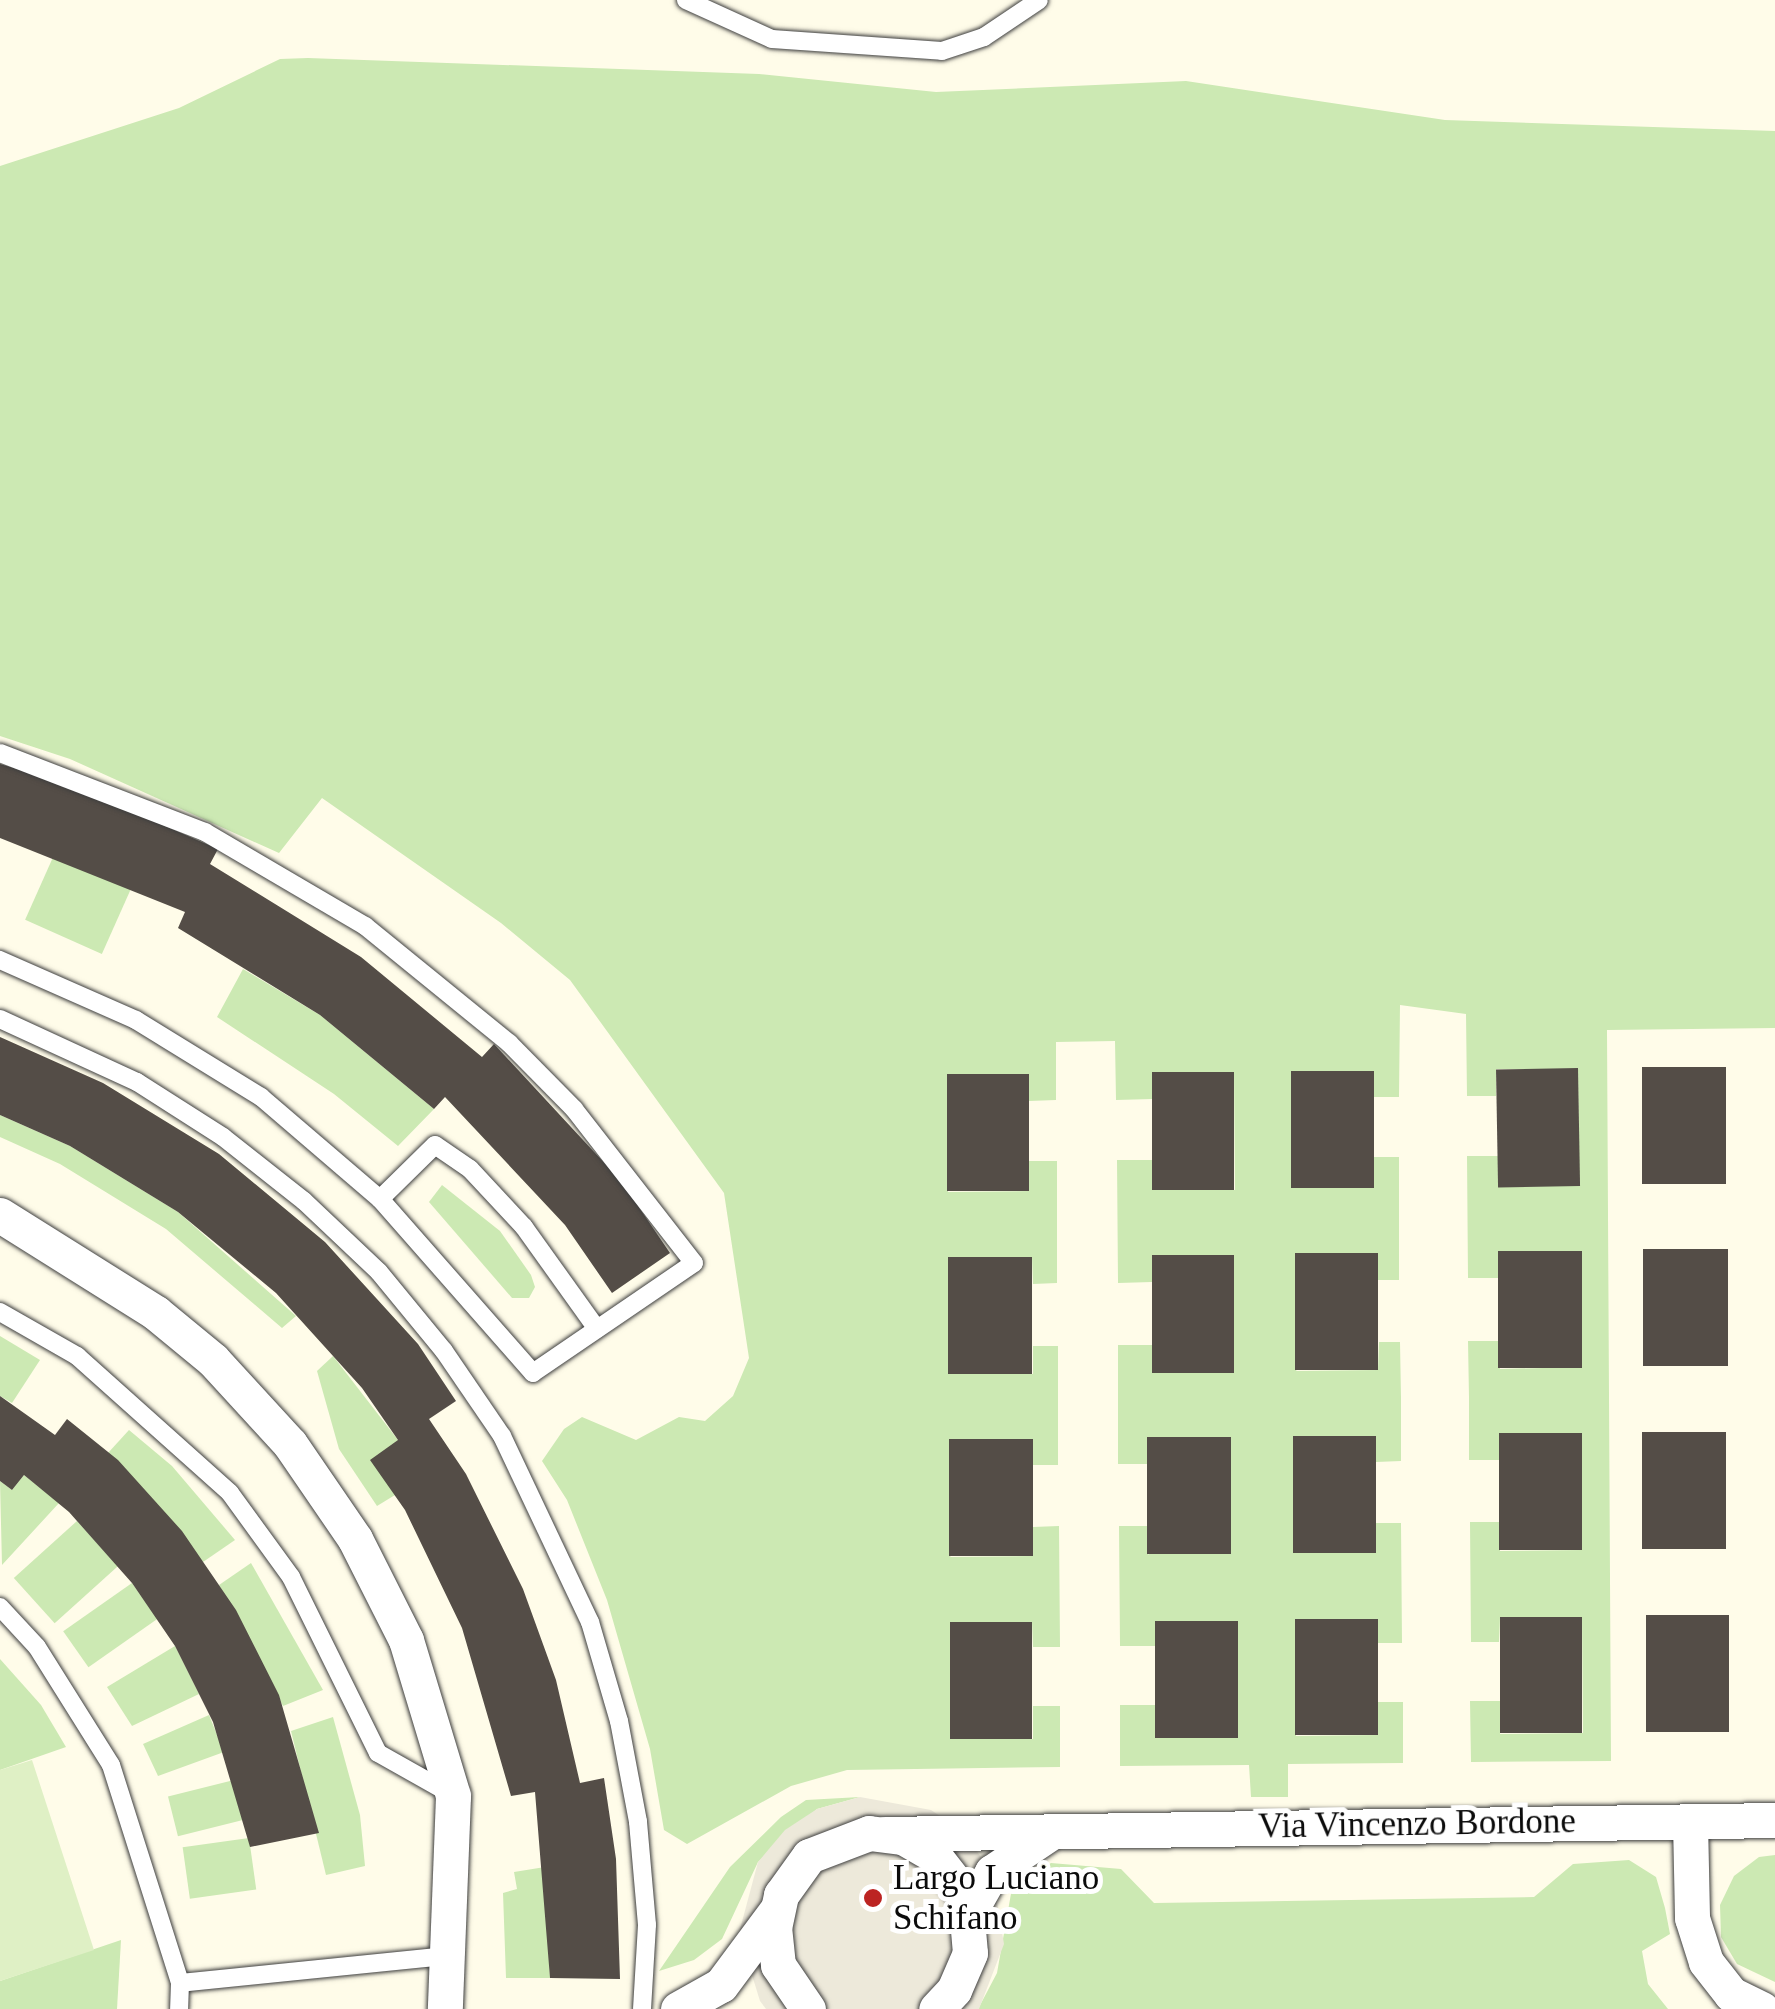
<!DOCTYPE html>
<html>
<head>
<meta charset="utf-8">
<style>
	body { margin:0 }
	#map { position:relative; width:1775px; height:2009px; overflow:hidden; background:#fffce9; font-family:"Times New Roman",serif }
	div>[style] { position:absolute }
	.green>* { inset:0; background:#cce9b3; transform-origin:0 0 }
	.pitch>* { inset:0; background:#dff0c5 }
	.plaza>* { inset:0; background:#ede9da }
	.building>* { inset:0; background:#544d47; transform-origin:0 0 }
	.roads { filter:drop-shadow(0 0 2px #3e3e3e) drop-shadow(0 0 2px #3e3e3e) }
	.lane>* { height:18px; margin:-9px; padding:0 9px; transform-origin:9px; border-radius:9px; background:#fff }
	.street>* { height:35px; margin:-17.5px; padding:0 17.5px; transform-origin:17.5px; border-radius:17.5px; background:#fff }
	.dots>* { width:28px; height:28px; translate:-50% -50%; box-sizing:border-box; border:5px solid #fff; border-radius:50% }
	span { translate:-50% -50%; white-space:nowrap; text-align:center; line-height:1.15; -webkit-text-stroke:10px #fff; paint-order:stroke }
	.street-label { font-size:35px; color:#0b0b0b }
	.poi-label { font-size:35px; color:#0b0b0b }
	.left { translate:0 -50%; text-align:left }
</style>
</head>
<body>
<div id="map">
	<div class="green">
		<i style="clip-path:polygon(308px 58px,759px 74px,936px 92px,1186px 81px,1445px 120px,1775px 131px,1775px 1028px,1607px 1030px,1611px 1761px,1471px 1762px,1470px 1701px,1500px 1701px,1500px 1734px,1583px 1733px,1582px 1617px,1500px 1618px,1499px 1642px,1471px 1642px,1470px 1522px,1499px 1522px,1500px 1551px,1582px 1550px,1499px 1435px,1499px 1460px,1469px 1460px,1469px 1398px,1468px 1341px,1500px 1341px,1500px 1369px,1582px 1367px,1582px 1251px,1499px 1252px,1499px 1278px,1468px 1278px,1467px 1156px,1497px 1156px,1579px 1186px,1578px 1069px,1496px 1069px,1496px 1096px,1467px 1096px,1466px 1014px,1400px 1005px,1399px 1097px,1374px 1097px,1373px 1071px,1291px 1072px,1374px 1157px,1399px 1157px,1399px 1280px,1378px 1280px,1378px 1253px,1296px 1371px,1378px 1370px,1379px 1342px,1400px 1342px,1401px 1398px,1401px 1461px,1376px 1462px,1375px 1436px,1293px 1437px,1293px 1552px,1376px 1553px,1376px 1523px,1401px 1523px,1402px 1643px,1378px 1643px,1377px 1619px,1295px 1620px,1295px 1674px,1296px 1736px,1378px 1735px,1378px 1702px,1403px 1702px,1403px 1763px,1288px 1764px,1288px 1797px,1251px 1797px,1249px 1765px,1120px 1766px,1120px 1705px,1156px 1705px,1156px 1738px,1238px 1736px,1238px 1621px,1156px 1622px,1155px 1646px,1120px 1646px,1119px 1526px,1148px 1526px,1148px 1555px,1230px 1438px,1148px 1438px,1148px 1464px,1118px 1464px,1118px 1345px,1152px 1345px,1152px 1372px,1234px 1309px,1233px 1255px,1152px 1255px,1152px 1282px,1118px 1283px,1117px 1160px,1152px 1160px,1153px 1190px,1235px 1190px,1234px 1073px,1152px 1073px,1152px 1099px,1116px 1100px,1115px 1041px,1056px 1042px,1056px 1100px,1029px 1101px,1029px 1074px,947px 1076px,948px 1192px,1029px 1191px,1029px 1161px,1057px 1161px,1057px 1283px,1033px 1284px,1032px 1257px,948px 1258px,949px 1374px,1033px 1374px,1033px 1346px,1058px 1346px,1058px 1465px,1032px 1465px,950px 1557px,1033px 1556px,1033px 1527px,1059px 1526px,1060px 1647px,1033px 1647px,1032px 1622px,951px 1624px,951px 1739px,1033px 1739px,1033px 1706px,1060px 1706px,1060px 1767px,847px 1770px,791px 1786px,687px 1844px,664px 1830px,650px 1749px,607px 1600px,567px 1500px,542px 1461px,564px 1429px,582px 1417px,636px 1440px,679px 1417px,705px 1421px,733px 1396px,749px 1358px,724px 1193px,570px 980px,501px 923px,322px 798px,279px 853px,70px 759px,0 736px,0 166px,179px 108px,280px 59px)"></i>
		<i style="left:54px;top:855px;width:84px;height:71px;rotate:24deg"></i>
		<i style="clip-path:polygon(243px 969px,320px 1015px,434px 1109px,398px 1146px,334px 1094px,217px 1017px)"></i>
		<i style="clip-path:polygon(0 1115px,70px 1146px,178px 1212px,296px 1316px,282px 1328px,166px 1229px,60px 1164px,0 1137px)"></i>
		<i style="clip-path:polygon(442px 1185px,500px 1231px,531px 1275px,535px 1287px,529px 1298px,512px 1298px,429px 1202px)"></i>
		<i style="clip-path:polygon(0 1336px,40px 1360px,12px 1403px,0 1396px)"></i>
		<i style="clip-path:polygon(333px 1356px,398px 1440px,395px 1495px,377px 1506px,339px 1449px,317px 1371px)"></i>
		<i style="clip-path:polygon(129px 1430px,172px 1466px,235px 1540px,203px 1562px,108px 1453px)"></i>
		<i style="clip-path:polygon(24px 1475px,59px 1503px,2px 1565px,0 1481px,12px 1490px)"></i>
		<i style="left:77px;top:1521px;width:61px;height:85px;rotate:48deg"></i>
		<i style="clip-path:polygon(251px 1563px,323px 1690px,283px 1706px,219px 1585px)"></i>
		<i style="left:132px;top:1583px;width:44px;height:84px;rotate:55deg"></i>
		<i style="clip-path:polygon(175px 1646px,199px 1694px,132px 1726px,107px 1687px)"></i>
		<i style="clip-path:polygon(0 1659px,41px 1705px,66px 1747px,0 1770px)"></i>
		<i style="clip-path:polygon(209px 1715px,224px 1752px,158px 1776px,143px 1744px)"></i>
		<i style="clip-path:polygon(333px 1717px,360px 1815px,365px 1866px,326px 1875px,291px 1731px)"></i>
		<i style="left:234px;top:1780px;width:41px;height:68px;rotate:76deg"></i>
		<i style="clip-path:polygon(860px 1797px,817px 1809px,758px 1862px,722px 1939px,694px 1960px,659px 1971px,730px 1867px,781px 1817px,806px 1800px)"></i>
		<i style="left:249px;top:1838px;width:52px;height:67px;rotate:82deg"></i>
		<i style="clip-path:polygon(1775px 1855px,1775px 1982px,1737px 1964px,1721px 1937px,1720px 1905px,1734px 1876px,1759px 1857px)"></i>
		<i style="clip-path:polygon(1629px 1860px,1656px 1877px,1665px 1908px,1670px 1934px,1642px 1951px,1648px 1984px,1668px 2009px,978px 2009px,997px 1973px,1012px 1888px,1051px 1863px,1121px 1869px,1154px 1903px,1534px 1897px,1573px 1864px)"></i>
		<i style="clip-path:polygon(545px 1867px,550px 1978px,506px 1978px,503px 1893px,517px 1889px,514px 1872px)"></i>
		<i style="clip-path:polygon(121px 1940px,117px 2009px,0 2009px,0 1981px)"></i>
	</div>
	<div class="pitch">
		<i style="clip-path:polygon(32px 1760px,94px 1950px,0 1981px,0 1770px)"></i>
	</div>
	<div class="plaza">
		<i style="clip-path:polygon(860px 1797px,931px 1810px,961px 1830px,992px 1872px,1004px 1944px,979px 2009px,766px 2009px,760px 2001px,739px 1933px,758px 1862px,785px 1830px,817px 1809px)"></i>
	</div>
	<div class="building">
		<i style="clip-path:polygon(0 764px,66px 783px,218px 849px,210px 864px,361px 957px,482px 1057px,494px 1044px,621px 1181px,670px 1253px,612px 1293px,565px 1225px,445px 1097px,434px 1109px,320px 1015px,178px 928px,185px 912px,0 838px)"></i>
		<i style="clip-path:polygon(0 1037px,103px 1083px,219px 1154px,325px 1242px,418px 1344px,456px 1401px,429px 1419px,466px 1474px,523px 1589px,556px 1680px,580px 1783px,604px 1778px,616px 1859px,620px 1979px,550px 1978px,535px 1792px,511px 1796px,462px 1628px,405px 1510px,370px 1460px,398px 1440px,362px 1388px,276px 1293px,178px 1212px,70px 1146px,0 1115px)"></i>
		<i style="left:1726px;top:1067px;width:117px;height:84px;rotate:90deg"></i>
		<i style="left:1578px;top:1068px;width:118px;height:82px;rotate:89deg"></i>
		<i style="left:1374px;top:1071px;width:117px;height:83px;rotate:90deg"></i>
		<i style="left:1234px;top:1072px;width:118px;height:82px;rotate:90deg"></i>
		<i style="left:1029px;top:1074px;width:117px;height:82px;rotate:90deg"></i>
		<i style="left:1728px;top:1249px;width:117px;height:85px;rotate:90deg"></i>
		<i style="left:1582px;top:1251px;width:117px;height:84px;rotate:90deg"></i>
		<i style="left:1378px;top:1253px;width:117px;height:83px;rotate:90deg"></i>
		<i style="left:1152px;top:1255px;width:82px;height:118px"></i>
		<i style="left:1032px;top:1257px;width:117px;height:84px;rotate:90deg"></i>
		<i style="clip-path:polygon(0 1396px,55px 1435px,67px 1419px,118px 1460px,182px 1531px,236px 1610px,279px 1695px,319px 1833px,250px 1847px,213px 1722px,175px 1646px,132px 1583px,69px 1512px,24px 1475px,12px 1490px,0 1481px)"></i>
		<i style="left:1726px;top:1432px;width:117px;height:84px;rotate:90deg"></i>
		<i style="left:1582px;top:1433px;width:117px;height:83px;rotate:90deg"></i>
		<i style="left:1376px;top:1436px;width:117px;height:83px;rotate:90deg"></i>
		<i style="left:1231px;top:1437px;width:117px;height:84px;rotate:90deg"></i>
		<i style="left:1033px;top:1439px;width:117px;height:84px;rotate:90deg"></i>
		<i style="left:1729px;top:1615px;width:117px;height:83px;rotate:90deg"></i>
		<i style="left:1582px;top:1617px;width:116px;height:82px;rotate:90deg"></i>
		<i style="left:1378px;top:1619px;width:116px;height:83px;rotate:90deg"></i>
		<i style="left:1155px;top:1621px;width:83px;height:117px"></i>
		<i style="left:1032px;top:1622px;width:117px;height:82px;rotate:90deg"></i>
	</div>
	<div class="roads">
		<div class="lane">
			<i style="left:686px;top:0;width:94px;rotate:24.4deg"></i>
			<i style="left:772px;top:39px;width:170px;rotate:4deg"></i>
			<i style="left:942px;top:51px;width:44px;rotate:-18.4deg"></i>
			<i style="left:984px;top:37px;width:66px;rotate:-33.9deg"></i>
			<i style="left:0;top:753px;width:220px;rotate:21.1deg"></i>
			<i style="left:205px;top:832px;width:186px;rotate:30.4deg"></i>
			<i style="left:365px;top:926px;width:186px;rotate:39.1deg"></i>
			<i style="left:509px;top:1043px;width:93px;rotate:45.4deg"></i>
			<i style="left:574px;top:1109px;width:195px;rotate:52.1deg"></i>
			<i style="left:694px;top:1263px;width:195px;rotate:145.7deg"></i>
			<i style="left:533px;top:1373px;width:232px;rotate:-131.3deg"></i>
			<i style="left:380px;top:1199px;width:157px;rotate:-139.4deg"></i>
			<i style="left:261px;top:1097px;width:147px;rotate:-148.4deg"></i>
			<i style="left:136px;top:1020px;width:149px;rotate:-156.2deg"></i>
			<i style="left:0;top:1019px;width:151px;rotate:24.7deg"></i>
			<i style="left:137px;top:1082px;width:102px;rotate:32.6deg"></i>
			<i style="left:223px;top:1137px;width:103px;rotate:38.3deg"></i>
			<i style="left:304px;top:1201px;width:103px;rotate:43.4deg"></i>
			<i style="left:379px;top:1272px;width:102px;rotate:50.6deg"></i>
			<i style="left:444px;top:1351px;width:103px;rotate:55.7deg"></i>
			<i style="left:502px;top:1436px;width:206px;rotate:64.7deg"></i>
			<i style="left:590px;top:1622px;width:103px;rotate:73.7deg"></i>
			<i style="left:619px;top:1721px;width:103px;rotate:79.3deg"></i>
			<i style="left:638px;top:1822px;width:103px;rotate:85deg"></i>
			<i style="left:647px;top:1925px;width:84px;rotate:93.4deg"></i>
			<i style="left:380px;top:1199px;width:77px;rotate:-44.5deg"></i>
			<i style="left:435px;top:1145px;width:42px;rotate:34.4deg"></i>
			<i style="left:470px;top:1169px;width:79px;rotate:47deg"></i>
			<i style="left:524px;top:1227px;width:125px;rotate:54.4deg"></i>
			<i style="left:0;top:1312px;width:89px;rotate:29.7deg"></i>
			<i style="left:77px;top:1356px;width:205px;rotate:41.8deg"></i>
			<i style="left:230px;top:1493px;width:104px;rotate:54deg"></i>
			<i style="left:291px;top:1577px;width:196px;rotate:63.7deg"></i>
			<i style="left:378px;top:1753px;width:81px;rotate:29.4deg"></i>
			<i style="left:0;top:1607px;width:54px;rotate:47.2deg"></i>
			<i style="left:37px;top:1647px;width:139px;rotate:57.9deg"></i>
			<i style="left:111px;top:1765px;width:229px;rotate:72.4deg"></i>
			<i style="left:180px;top:1983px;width:26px;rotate:92deg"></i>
			<i style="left:180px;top:1983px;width:267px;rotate:-5.8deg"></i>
		</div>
		<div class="street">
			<i style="left:0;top:1215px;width:184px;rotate:32.1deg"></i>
			<i style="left:156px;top:1313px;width:74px;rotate:39.5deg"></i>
			<i style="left:213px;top:1360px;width:114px;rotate:47.5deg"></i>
			<i style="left:290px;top:1444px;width:115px;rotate:55.6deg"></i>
			<i style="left:355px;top:1539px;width:113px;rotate:63.2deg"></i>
			<i style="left:406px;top:1640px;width:163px;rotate:73.2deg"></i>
			<i style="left:453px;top:1796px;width:213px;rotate:92.2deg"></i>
			<i style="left:1690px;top:1821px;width:97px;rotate:88.8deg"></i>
			<i style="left:1692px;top:1918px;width:46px;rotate:72.3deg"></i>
			<i style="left:1706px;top:1962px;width:41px;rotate:52deg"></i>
			<i style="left:1731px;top:1994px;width:34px;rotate:26deg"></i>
			<i style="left:885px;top:1834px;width:890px;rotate:-0.9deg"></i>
			<i style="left:970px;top:1911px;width:45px;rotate:-60.6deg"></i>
			<i style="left:992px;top:1872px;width:73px;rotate:-33.9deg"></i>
			<i style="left:678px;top:2009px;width:49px;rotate:-29.2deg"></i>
			<i style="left:721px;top:1985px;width:92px;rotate:-53.4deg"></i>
			<i style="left:808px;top:2009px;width:53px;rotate:-124.3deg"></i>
			<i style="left:778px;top:1965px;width:37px;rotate:-96deg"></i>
			<i style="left:774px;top:1928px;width:34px;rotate:-78deg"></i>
			<i style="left:781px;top:1895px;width:48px;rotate:-54.3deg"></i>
			<i style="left:809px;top:1856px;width:64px;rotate:-21deg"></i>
			<i style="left:869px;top:1833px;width:34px;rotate:7deg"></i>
			<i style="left:903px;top:1837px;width:34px;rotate:30deg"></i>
			<i style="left:933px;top:1854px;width:52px;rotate:52deg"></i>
			<i style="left:965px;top:1895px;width:58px;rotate:85.1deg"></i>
			<i style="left:970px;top:1953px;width:40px;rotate:113.4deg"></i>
			<i style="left:954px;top:1990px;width:26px;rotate:133deg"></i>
		</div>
	</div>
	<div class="dots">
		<i style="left:873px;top:1898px;background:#bc2422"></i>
	</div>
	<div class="street-label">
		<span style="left:1417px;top:1824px;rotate:-1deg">Via Vincenzo Bordone</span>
	</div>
	<div class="poi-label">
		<span class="left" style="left:893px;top:1898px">Largo Luciano<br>Schifano</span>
	</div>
</div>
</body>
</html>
